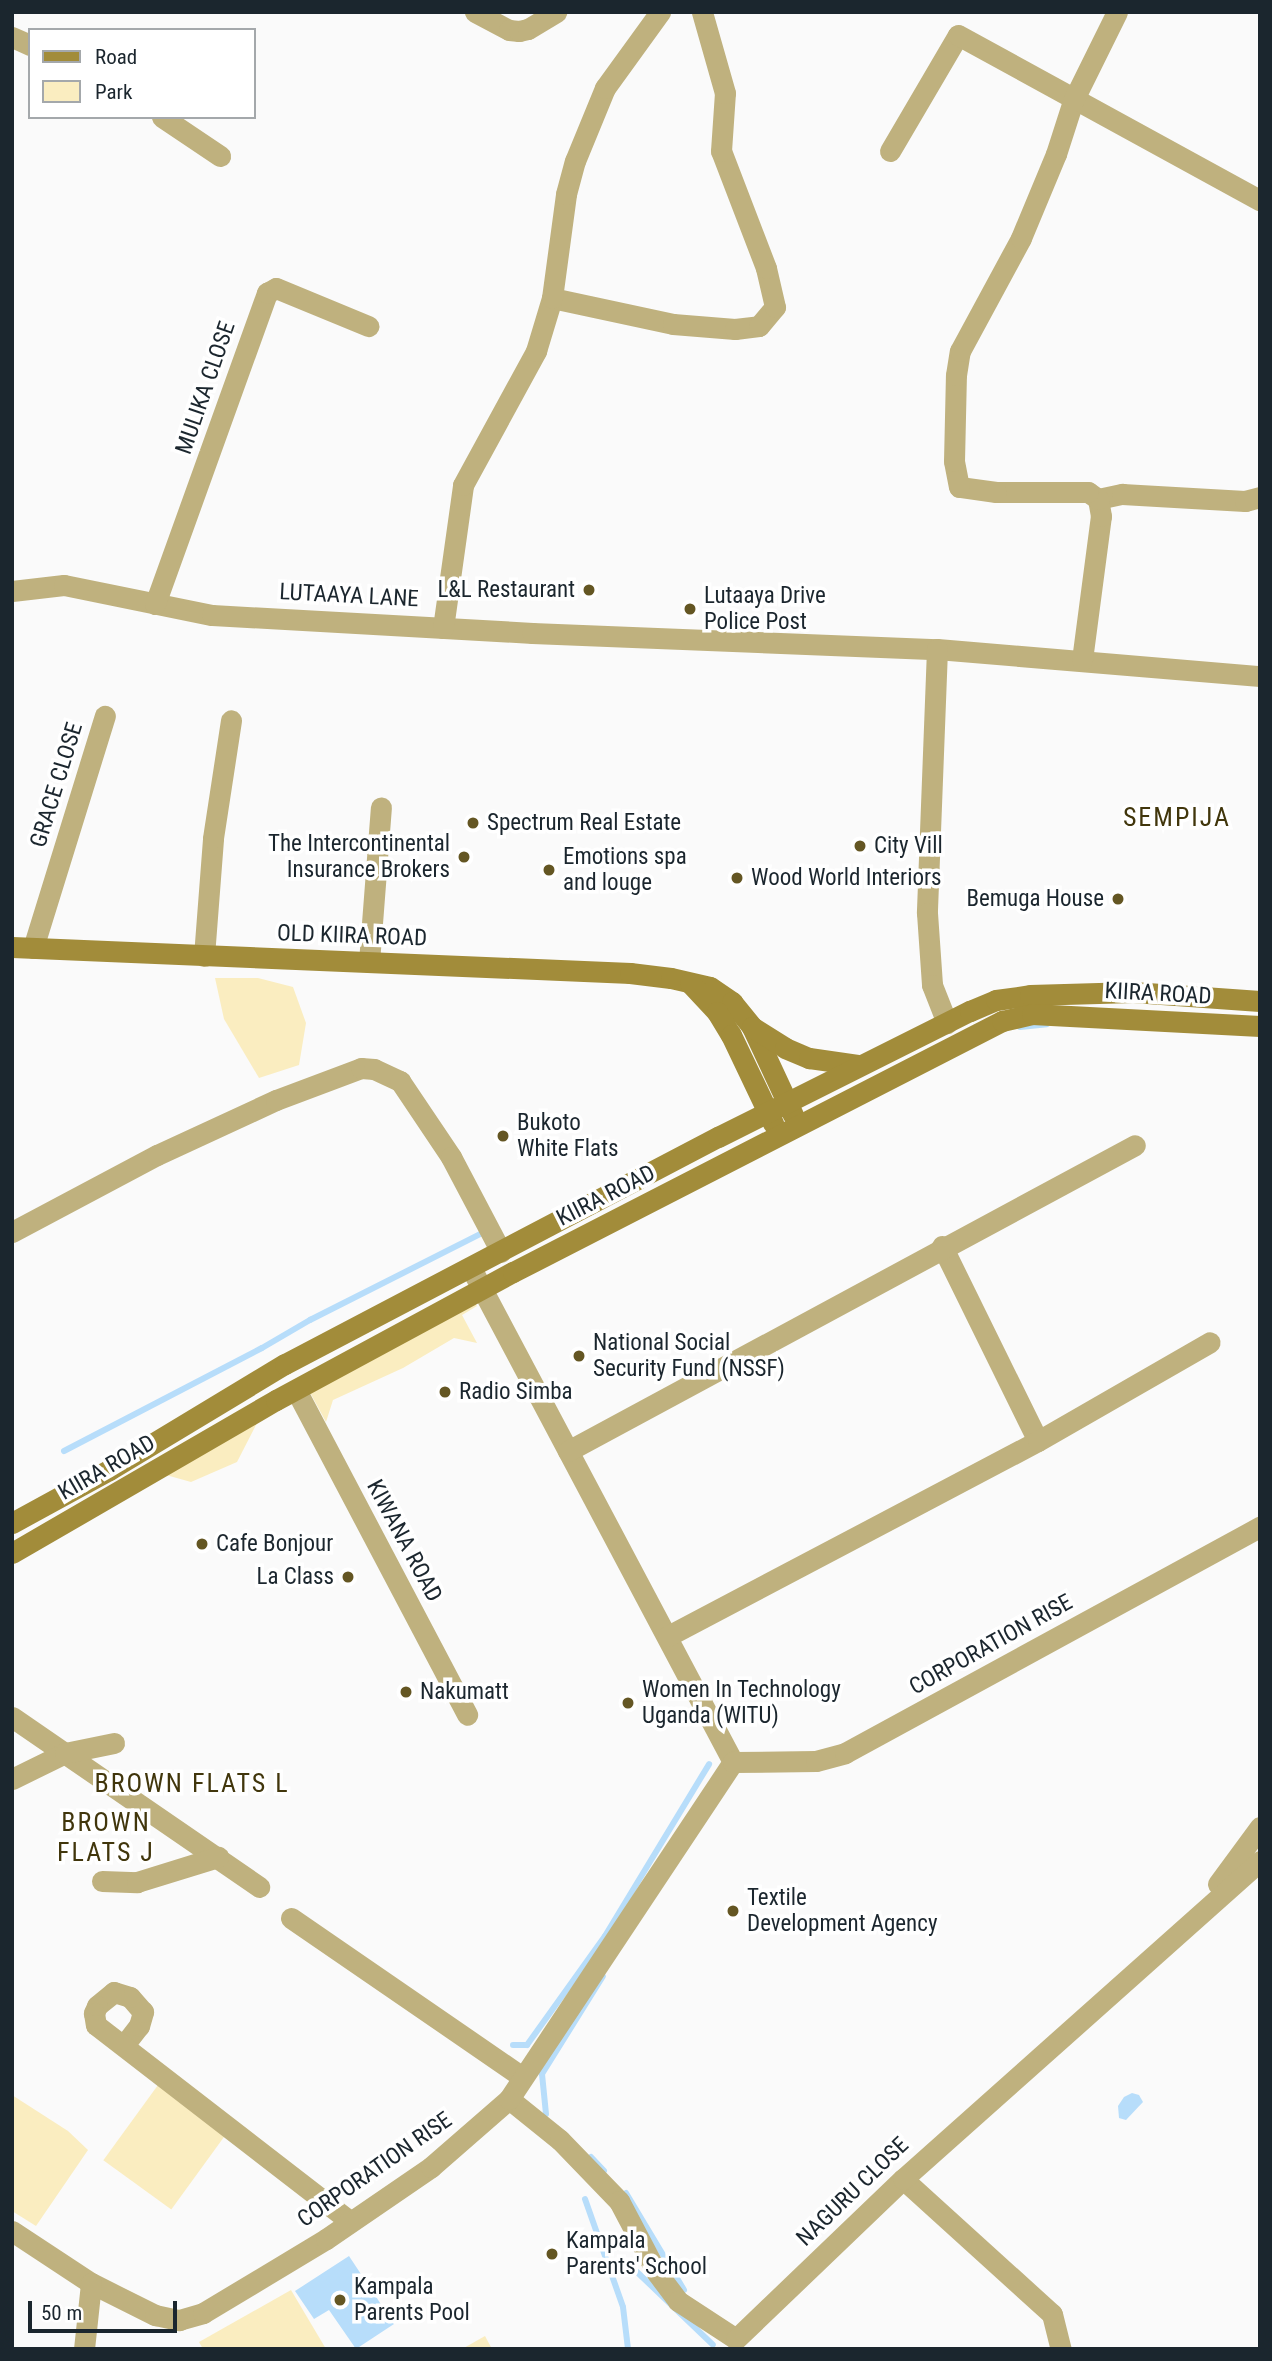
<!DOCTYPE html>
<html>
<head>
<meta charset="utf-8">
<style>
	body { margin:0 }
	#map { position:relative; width:1272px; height:2361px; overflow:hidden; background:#fafafa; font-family:"Roboto Condensed",sans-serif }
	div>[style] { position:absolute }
	.green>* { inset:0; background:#faedc0; transform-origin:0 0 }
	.water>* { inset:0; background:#b7ddfa }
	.stream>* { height:6px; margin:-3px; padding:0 3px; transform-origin:3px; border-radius:3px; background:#b7ddfa }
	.street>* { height:21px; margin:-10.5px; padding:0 10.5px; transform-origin:10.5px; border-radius:10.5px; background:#bfb17e }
	.secondary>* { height:21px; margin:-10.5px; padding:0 10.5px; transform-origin:10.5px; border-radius:10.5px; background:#a28c3a }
	.dots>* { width:19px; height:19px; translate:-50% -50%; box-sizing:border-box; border:4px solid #fff; border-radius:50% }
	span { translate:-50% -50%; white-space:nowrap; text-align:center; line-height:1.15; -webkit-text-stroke:7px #fff; paint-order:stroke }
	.street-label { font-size:23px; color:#1b262e }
	.poi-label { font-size:23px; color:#1b262e }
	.right { translate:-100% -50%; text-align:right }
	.left { translate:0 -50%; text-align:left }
	.quarter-label { font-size:26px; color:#41360c; letter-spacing:2px }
	.frame { position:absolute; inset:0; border:14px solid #1b262e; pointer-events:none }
	.legend { position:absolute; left:28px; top:28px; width:228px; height:91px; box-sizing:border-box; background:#fff; border:2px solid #a4a8ab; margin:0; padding:9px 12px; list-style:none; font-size:21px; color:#1b262e }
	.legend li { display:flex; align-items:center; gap:14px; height:35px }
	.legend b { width:35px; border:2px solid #a4a8ab }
	.scale { position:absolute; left:28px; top:2301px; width:149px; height:32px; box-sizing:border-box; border:4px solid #1b262e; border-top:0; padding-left:9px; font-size:21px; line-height:24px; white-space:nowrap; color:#1b262e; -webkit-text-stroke:5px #fff; paint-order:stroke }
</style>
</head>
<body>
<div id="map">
	<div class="green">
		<i style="clip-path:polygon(215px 978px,258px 978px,293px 987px,306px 1023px,299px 1065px,259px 1078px,224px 1019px)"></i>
		<i style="clip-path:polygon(470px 1298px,477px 1306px,462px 1315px,477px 1343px,454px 1338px,403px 1368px,333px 1400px,326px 1422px,307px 1387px)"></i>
		<i style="clip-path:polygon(257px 1423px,237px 1462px,191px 1482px,166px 1475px)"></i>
		<i style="left:158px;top:2085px;width:84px;height:93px;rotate:36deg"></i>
		<i style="clip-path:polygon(12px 2095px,68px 2131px,88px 2150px,36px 2226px,12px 2211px)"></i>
		<i style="clip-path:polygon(291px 2290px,326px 2349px,203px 2349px,199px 2342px)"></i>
		<i style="clip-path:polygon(485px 2336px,492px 2349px,462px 2349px)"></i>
	</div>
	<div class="water">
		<i style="clip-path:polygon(1132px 2093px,1139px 2095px,1143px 2102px,1126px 2120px,1119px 2118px,1118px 2106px,1124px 2097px)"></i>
		<i style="clip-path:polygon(349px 2256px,394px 2324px,356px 2349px,329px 2310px,314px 2319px,295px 2291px)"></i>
	</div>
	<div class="stream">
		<i style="left:1020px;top:1027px;width:27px;rotate:-6deg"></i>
		<i style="left:64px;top:1451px;width:223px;rotate:-27.5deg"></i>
		<i style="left:262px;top:1348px;width:56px;rotate:-30.3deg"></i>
		<i style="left:310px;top:1320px;width:191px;rotate:-26.8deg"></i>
		<i style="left:513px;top:2045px;width:14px"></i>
		<i style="left:527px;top:2045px;width:134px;rotate:-54.4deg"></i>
		<i style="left:605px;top:1936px;width:201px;rotate:-58.8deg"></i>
		<i style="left:546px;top:2114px;width:40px;rotate:-95.7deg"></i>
		<i style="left:542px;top:2074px;width:115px;rotate:-58.1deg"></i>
		<i style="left:591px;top:2157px;width:19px;rotate:47deg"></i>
		<i style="left:626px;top:2193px;width:113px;rotate:59.1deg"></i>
		<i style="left:585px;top:2199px;width:114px;rotate:70.6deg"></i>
		<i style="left:623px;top:2307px;width:42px;rotate:83.2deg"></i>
		<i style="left:637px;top:2272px;width:105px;rotate:43.8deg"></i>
	</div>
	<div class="street">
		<i style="left:475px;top:12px;width:38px;rotate:28deg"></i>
		<i style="left:509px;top:30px;width:10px;rotate:6deg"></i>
		<i style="left:519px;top:31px;width:9px;rotate:-13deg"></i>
		<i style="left:528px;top:29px;width:33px;rotate:-31deg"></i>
		<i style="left:12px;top:37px;width:20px;rotate:24deg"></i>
		<i style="left:162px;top:117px;width:70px;rotate:33.9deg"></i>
		<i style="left:890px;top:151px;width:134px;rotate:-59.6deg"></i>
		<i style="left:958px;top:35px;width:344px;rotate:28.7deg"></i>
		<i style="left:552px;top:298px;width:124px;rotate:12.1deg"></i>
		<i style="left:673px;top:324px;width:62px;rotate:4.6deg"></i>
		<i style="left:735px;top:329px;width:24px;rotate:-7deg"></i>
		<i style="left:759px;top:326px;width:25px;rotate:-50deg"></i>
		<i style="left:775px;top:307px;width:40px;rotate:-103deg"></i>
		<i style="left:766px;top:268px;width:125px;rotate:-111deg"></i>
		<i style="left:721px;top:151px;width:58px;rotate:-86.1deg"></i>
		<i style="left:725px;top:93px;width:84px;rotate:-105.9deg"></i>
		<i style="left:1098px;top:499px;width:25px;rotate:-12deg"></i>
		<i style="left:1122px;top:494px;width:123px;rotate:3.3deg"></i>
		<i style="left:1245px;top:501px;width:16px;rotate:-15deg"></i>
		<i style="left:12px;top:591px;width:52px;rotate:-6.6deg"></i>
		<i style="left:64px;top:585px;width:151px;rotate:11.5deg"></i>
		<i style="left:212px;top:615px;width:321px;rotate:3.2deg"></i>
		<i style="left:532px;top:633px;width:405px;rotate:2.3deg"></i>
		<i style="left:937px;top:649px;width:324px;rotate:4.8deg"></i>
		<i style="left:155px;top:604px;width:331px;rotate:-70.2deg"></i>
		<i style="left:267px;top:293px;width:10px;rotate:-29deg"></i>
		<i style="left:276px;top:288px;width:100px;rotate:22.4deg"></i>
		<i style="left:443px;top:628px;width:144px;rotate:-82deg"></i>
		<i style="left:463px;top:485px;width:153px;rotate:-61.4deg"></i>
		<i style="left:536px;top:351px;width:55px;rotate:-73.2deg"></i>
		<i style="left:552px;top:298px;width:105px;rotate:-82.3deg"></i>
		<i style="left:566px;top:194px;width:34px;rotate:-75deg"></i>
		<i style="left:575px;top:161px;width:79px;rotate:-67.7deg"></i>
		<i style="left:605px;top:88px;width:94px;rotate:-54.1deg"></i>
		<i style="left:937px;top:649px;width:264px;rotate:92.2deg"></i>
		<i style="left:927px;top:913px;width:72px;rotate:86deg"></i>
		<i style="left:932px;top:985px;width:41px;rotate:68.5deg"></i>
		<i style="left:1082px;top:660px;width:145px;rotate:-82.5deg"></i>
		<i style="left:1101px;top:516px;width:17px;rotate:-100deg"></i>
		<i style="left:1098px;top:499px;width:12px;rotate:-145deg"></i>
		<i style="left:1088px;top:492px;width:92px;rotate:180deg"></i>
		<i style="left:996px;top:492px;width:37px;rotate:-172deg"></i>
		<i style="left:959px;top:487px;width:26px;rotate:-101deg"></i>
		<i style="left:954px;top:461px;width:86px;rotate:-88.7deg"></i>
		<i style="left:956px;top:375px;width:24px;rotate:-81deg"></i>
		<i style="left:960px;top:351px;width:128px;rotate:-61.6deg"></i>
		<i style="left:1021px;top:238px;width:91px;rotate:-67.4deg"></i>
		<i style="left:1056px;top:154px;width:56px;rotate:-72.2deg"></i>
		<i style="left:1073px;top:101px;width:99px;rotate:-63.7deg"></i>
		<i style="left:33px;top:948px;width:243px;rotate:-72.8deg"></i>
		<i style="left:204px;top:956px;width:118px;rotate:-85.6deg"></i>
		<i style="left:213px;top:838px;width:119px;rotate:-81.3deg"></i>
		<i style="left:369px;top:962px;width:155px;rotate:-85.6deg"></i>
		<i style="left:12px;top:1232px;width:164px;rotate:-28deg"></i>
		<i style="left:157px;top:1155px;width:131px;rotate:-24.8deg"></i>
		<i style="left:276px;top:1100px;width:91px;rotate:-20.6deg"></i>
		<i style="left:361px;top:1068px;width:13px;rotate:4deg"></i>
		<i style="left:374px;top:1069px;width:29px;rotate:25deg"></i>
		<i style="left:400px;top:1081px;width:92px;rotate:56.1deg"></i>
		<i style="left:451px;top:1157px;width:107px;rotate:62.2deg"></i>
		<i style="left:942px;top:1246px;width:217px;rotate:63.8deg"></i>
		<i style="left:471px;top:1268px;width:559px;rotate:62.06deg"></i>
		<i style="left:296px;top:1390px;width:367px;rotate:62.2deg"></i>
		<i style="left:568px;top:1451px;width:644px;rotate:-28.35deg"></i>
		<i style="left:668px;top:1636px;width:418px;rotate:-27.8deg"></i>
		<i style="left:1038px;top:1441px;width:198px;rotate:-29.9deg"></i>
		<i style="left:12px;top:1717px;width:300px;rotate:34.5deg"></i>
		<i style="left:12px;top:1779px;width:59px;rotate:-26.1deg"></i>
		<i style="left:65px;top:1753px;width:50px;rotate:-11.5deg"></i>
		<i style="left:102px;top:1881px;width:35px;rotate:2deg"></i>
		<i style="left:137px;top:1882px;width:85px;rotate:-17.2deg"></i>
		<i style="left:1218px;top:1884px;width:71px;rotate:-53.6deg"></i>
		<i style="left:291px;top:1918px;width:280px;rotate:34.5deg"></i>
		<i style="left:124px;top:2045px;width:24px;rotate:-52deg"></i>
		<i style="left:139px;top:2026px;width:15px;rotate:-74deg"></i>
		<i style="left:143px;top:2012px;width:20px;rotate:-131deg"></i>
		<i style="left:130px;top:1997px;width:17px;rotate:-163deg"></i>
		<i style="left:114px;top:1992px;width:22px;rotate:141deg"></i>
		<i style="left:97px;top:2006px;width:8px;rotate:113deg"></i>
		<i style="left:94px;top:2013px;width:12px;rotate:81deg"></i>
		<i style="left:96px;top:2025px;width:321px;rotate:37.7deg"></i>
		<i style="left:509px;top:2099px;width:65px;rotate:38.8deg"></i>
		<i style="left:560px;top:2140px;width:85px;rotate:46deg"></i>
		<i style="left:619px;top:2201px;width:81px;rotate:62.2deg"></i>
		<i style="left:657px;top:2273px;width:35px;rotate:53deg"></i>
		<i style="left:678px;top:2301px;width:69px;rotate:33.2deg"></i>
		<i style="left:903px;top:2179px;width:201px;rotate:42.2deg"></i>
		<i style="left:1052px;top:2314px;width:36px;rotate:76deg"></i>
		<i style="left:12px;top:2231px;width:95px;rotate:33.4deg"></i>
		<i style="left:91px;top:2283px;width:72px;rotate:26.6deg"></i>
		<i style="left:155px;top:2315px;width:25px;rotate:12deg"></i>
		<i style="left:179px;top:2320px;width:25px;rotate:-16deg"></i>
		<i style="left:203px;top:2313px;width:144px;rotate:-31deg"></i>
		<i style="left:326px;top:2239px;width:127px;rotate:-34.4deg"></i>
		<i style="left:431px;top:2167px;width:103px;rotate:-41.1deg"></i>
		<i style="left:509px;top:2099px;width:405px;rotate:-56.4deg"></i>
		<i style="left:733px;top:1762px;width:83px;rotate:-0.7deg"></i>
		<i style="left:816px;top:1761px;width:30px;rotate:-15deg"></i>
		<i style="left:845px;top:1753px;width:473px;rotate:-28.6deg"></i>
		<i style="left:736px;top:2339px;width:231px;rotate:-43.8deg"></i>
		<i style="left:903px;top:2179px;width:478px;rotate:-41.7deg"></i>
		<i style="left:84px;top:2349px;width:66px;rotate:-83.9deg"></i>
	</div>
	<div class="secondary">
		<i style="left:12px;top:947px;width:619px;rotate:2.41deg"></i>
		<i style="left:630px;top:973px;width:41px;rotate:7deg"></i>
		<i style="left:671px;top:978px;width:40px;rotate:13deg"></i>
		<i style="left:710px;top:987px;width:27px;rotate:34deg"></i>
		<i style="left:732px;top:1002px;width:32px;rotate:51deg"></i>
		<i style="left:752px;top:1027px;width:97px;rotate:65deg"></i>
		<i style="left:690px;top:983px;width:40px;rotate:47deg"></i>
		<i style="left:717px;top:1012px;width:27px;rotate:59deg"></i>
		<i style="left:731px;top:1035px;width:98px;rotate:64.5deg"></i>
		<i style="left:752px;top:1027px;width:39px;rotate:32deg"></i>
		<i style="left:785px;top:1048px;width:26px;rotate:23deg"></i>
		<i style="left:809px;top:1058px;width:49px;rotate:8.1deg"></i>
		<i style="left:12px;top:1523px;width:111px;rotate:-28.7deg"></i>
		<i style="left:109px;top:1470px;width:205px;rotate:-31.1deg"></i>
		<i style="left:285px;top:1364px;width:489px;rotate:-27.7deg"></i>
		<i style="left:718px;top:1137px;width:282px;rotate:-26.6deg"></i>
		<i style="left:970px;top:1011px;width:28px;rotate:-23deg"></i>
		<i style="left:996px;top:1000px;width:34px;rotate:-8deg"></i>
		<i style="left:1030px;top:995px;width:103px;rotate:-1.7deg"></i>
		<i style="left:1133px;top:992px;width:127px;rotate:4.1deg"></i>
		<i style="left:12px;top:1553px;width:305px;rotate:-30.1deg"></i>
		<i style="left:276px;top:1400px;width:269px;rotate:-28.4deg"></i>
		<i style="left:513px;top:1272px;width:550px;rotate:-27.17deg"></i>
		<i style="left:1002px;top:1021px;width:31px;rotate:-13deg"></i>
		<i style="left:1032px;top:1014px;width:228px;rotate:3deg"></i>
	</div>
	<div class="dots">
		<i style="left:589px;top:590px;background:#645623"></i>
		<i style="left:690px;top:609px;background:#645623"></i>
		<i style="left:473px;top:823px;background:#645623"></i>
		<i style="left:860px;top:846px;background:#645623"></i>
		<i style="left:464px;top:857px;background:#645623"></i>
		<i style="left:549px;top:870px;background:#645623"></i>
		<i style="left:737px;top:878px;background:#645623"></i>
		<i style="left:1118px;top:899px;background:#645623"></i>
		<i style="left:503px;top:1136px;background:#645623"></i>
		<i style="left:579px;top:1356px;background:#645623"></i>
		<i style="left:445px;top:1392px;background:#645623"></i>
		<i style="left:202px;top:1544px;background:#645623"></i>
		<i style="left:348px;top:1577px;background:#645623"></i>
		<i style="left:406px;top:1692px;background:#645623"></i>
		<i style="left:628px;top:1703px;background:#645623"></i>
		<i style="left:733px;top:1911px;background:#645623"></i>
		<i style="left:552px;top:2254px;background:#645623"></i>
		<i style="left:340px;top:2300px;background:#645623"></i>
	</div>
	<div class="street-label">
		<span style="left:206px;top:388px;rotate:-71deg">MULIKA CLOSE</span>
		<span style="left:349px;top:596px;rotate:3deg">LUTAAYA LANE</span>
		<span style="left:57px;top:785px;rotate:-73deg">GRACE CLOSE</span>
		<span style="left:352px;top:936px;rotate:2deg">OLD KIIRA ROAD</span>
		<span style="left:1158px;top:994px;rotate:3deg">KIIRA ROAD</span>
		<span style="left:606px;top:1196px;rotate:-27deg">KIIRA ROAD</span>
		<span style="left:107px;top:1468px;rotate:-30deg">KIIRA ROAD</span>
		<span style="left:404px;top:1541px;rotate:62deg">KIWANA ROAD</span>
		<span style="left:991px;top:1645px;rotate:-29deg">CORPORATION RISE</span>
		<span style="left:375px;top:2170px;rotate:-35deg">CORPORATION RISE</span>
		<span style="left:853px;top:2192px;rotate:-44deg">NAGURU CLOSE</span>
	</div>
	<div class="poi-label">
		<span class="right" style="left:575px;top:590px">L&amp;L Restaurant</span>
		<span class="left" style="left:704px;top:609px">Lutaaya Drive<br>Police Post</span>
		<span class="left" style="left:487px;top:823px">Spectrum Real Estate</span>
		<span class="right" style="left:450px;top:857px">The Intercontinental<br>Insurance Brokers</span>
		<span class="left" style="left:874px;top:846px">City Vill</span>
		<span class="left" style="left:563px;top:870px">Emotions spa<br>and louge</span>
		<span class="left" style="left:751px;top:878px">Wood World Interiors</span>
		<span class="right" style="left:1104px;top:899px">Bemuga House</span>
		<span class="left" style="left:517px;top:1136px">Bukoto<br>White Flats</span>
		<span class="left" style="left:593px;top:1356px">National Social<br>Security Fund (NSSF)</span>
		<span class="left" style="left:459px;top:1392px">Radio Simba</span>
		<span class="left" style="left:216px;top:1544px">Cafe Bonjour</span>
		<span class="right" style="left:334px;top:1577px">La Class</span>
		<span class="left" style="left:642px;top:1703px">Women In Technology<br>Uganda (WITU)</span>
		<span class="left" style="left:420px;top:1692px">Nakumatt</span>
		<span class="left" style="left:747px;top:1911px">Textile<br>Development Agency</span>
		<span class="left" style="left:566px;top:2254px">Kampala<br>Parents' School</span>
		<span class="left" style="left:354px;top:2300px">Kampala<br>Parents Pool</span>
	</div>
	<div class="quarter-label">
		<span style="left:1177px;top:818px">SEMPIJA</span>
		<span style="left:192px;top:1784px">BROWN FLATS L</span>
		<span style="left:106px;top:1838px">BROWN<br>FLATS J</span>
	</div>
	<div class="frame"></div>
	<ul class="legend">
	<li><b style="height:9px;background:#a28c3a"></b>Road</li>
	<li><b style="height:19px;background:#faedc0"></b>Park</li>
	</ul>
	<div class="scale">50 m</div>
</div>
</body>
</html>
